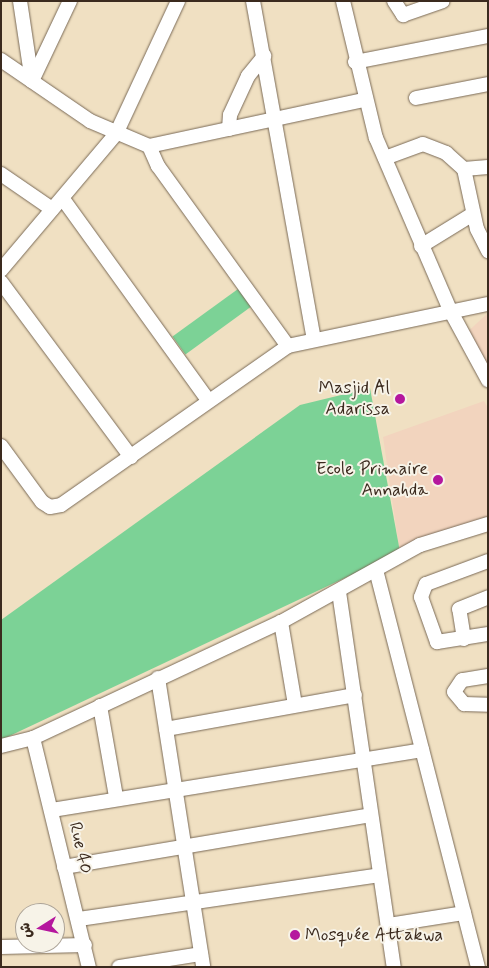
<!DOCTYPE html>
<html>
<head>
<meta charset="utf-8">
<style>
	body { margin:0 }
	#map { position:relative; width:489px; height:968px; overflow:hidden; background:#f0e0c2; font-family:Mynerve,"Playpen Sans Arabic",sans-serif }
	div>[style] { position:absolute }
	.built>* { inset:0; background:#f2d4be }
	.green>* { inset:0; background:#7cd296; transform-origin:0 0 }
	.roads { filter:drop-shadow(0 0 1px #7a6a57) drop-shadow(0 0 1px #7a6a57) }
	.minor>* { height:14px; margin:-7px; padding:0 7px; transform-origin:7px; border-radius:7px; background:#fff }
	.dots>* { width:14px; height:14px; translate:-50% -50%; box-sizing:border-box; border:2px solid #f7f3e8; border-radius:50% }
	span { translate:-50% -50%; white-space:nowrap; text-align:center; line-height:1.15; -webkit-text-stroke:4px #f7f3e8; paint-order:stroke }
	.poi-label { font-size:18px; color:#3b2a1e }
	.right { translate:-100% -50%; text-align:right }
	.left { translate:0 -50%; text-align:left }
	.street-label { font-size:18px; color:#3b2a1e }
	.frame { position:absolute; inset:0; border:2px solid #3b2a1e; pointer-events:none }
	.north { position:absolute; left:15px; top:903px; width:50px; height:50px; box-sizing:border-box; background:#f7f3e8; border:1px solid #aca397; border-radius:50%; rotate:260deg; font-size:14px; font-weight:700; line-height:20px; text-align:center; color:#3b2a1e }
	.north::after { content:''; display:block; margin:auto; width:18px; height:22px; background:#b5179e; clip-path:polygon(50% 0,100% 100%,50% 72%,0 100%) }
</style>
</head>
<body>
<div id="map">
	<div class="built">
		<i style="clip-path:polygon(488px 313px,488px 378px,464px 335px)"></i>
		<i style="clip-path:polygon(484px 401px,488px 408px,488px 523px,399px 548px,383px 437px)"></i>
	</div>
	<div class="green">
		<i style="left:238px;top:289px;width:22px;height:81px;rotate:54deg"></i>
		<i style="clip-path:polygon(370px 388px,400px 552px,1px 740px,1px 620px,300px 405px)"></i>
	</div>
	<div class="roads">
		<div class="minor">
			<i style="left:20px;top:1px;width:81px;rotate:81.5deg"></i>
			<i style="left:253px;top:1px;width:343px;rotate:79.8deg"></i>
			<i style="left:343px;top:1px;width:141px;rotate:76.5deg"></i>
			<i style="left:376px;top:138px;width:187px;rotate:66.7deg"></i>
			<i style="left:450px;top:310px;width:80px;rotate:61.5deg"></i>
			<i style="left:394px;top:1px;width:17px;rotate:57deg"></i>
			<i style="left:403px;top:15px;width:42px;rotate:-19.3deg"></i>
			<i style="left:1px;top:60px;width:108px;rotate:34.4deg"></i>
			<i style="left:90px;top:121px;width:64px;rotate:23deg"></i>
			<i style="left:149px;top:146px;width:220px;rotate:-12.1deg"></i>
			<i style="left:355px;top:62px;width:136px;rotate:-11.1deg"></i>
			<i style="left:32px;top:81px;width:89px;rotate:-64.6deg"></i>
			<i style="left:416px;top:98px;width:73px;rotate:-11deg"></i>
			<i style="left:229px;top:129px;width:14px;rotate:-86deg"></i>
			<i style="left:230px;top:115px;width:43px;rotate:-65.2deg"></i>
			<i style="left:248px;top:76px;width:26px;rotate:-51deg"></i>
			<i style="left:149px;top:146px;width:22px;rotate:66deg"></i>
			<i style="left:158px;top:166px;width:222px;rotate:54.2deg"></i>
			<i style="left:385px;top:158px;width:40px;rotate:-20.2deg"></i>
			<i style="left:423px;top:144px;width:25px;rotate:21deg"></i>
			<i style="left:446px;top:153px;width:24px;rotate:42deg"></i>
			<i style="left:464px;top:169px;width:61px;rotate:77.8deg"></i>
			<i style="left:477px;top:229px;width:25px;rotate:63deg"></i>
			<i style="left:464px;top:169px;width:24px;rotate:-5deg"></i>
			<i style="left:1px;top:174px;width:62px;rotate:34.5deg"></i>
			<i style="left:63px;top:199px;width:248px;rotate:54.2deg"></i>
			<i style="left:421px;top:246px;width:61px;rotate:-31.6deg"></i>
			<i style="left:1px;top:270px;width:178px;rotate:-49.8deg"></i>
			<i style="left:116px;top:134px;width:147px;rotate:-65deg"></i>
			<i style="left:1px;top:282px;width:218px;rotate:53.4deg"></i>
			<i style="left:1px;top:446px;width:69px;rotate:53.8deg"></i>
			<i style="left:42px;top:502px;width:9px;rotate:32deg"></i>
			<i style="left:50px;top:507px;width:11px;rotate:-10deg"></i>
			<i style="left:61px;top:505px;width:277px;rotate:-35deg"></i>
			<i style="left:288px;top:346px;width:204px;rotate:-11.9deg"></i>
			<i style="left:488px;top:561px;width:66px;rotate:159.6deg"></i>
			<i style="left:426px;top:584px;width:14px;rotate:111deg"></i>
			<i style="left:421px;top:597px;width:48px;rotate:70.4deg"></i>
			<i style="left:437px;top:642px;width:52px;rotate:-8.9deg"></i>
			<i style="left:376px;top:570px;width:410px;rotate:75.6deg"></i>
			<i style="left:339px;top:592px;width:379px;rotate:81.7deg"></i>
			<i style="left:281px;top:622px;width:84px;rotate:80.4deg"></i>
			<i style="left:464px;top:639px;width:30px;rotate:-99deg"></i>
			<i style="left:459px;top:609px;width:31px;rotate:-22deg"></i>
			<i style="left:488px;top:676px;width:26px;rotate:171deg"></i>
			<i style="left:462px;top:680px;width:14px;rotate:124deg"></i>
			<i style="left:454px;top:692px;width:16px;rotate:50deg"></i>
			<i style="left:464px;top:704px;width:24px;rotate:2deg"></i>
			<i style="left:158px;top:678px;width:292px;rotate:81.1deg"></i>
			<i style="left:100px;top:706px;width:92px;rotate:80deg"></i>
			<i style="left:166px;top:729px;width:192px;rotate:-10.2deg"></i>
			<i style="left:33px;top:738px;width:236px;rotate:76.3deg"></i>
			<i style="left:1px;top:746px;width:33px;rotate:-14deg"></i>
			<i style="left:33px;top:738px;width:274px;rotate:-25.1deg"></i>
			<i style="left:281px;top:622px;width:159px;rotate:-29deg"></i>
			<i style="left:420px;top:545px;width:71px;rotate:-17.2deg"></i>
			<i style="left:52px;top:810px;width:375px;rotate:-9.2deg"></i>
			<i style="left:64px;top:867px;width:311px;rotate:-9.6deg"></i>
			<i style="left:79px;top:919px;width:304px;rotate:-8.3deg"></i>
			<i style="left:388px;top:925px;width:77px;rotate:-9deg"></i>
			<i style="left:1px;top:947px;width:84px;rotate:-1.4deg"></i>
			<i style="left:119px;top:967px;width:83px;rotate:-9deg"></i>
		</div>
	</div>
	<div class="dots">
		<i style="left:400px;top:399px;background:#b5179e"></i>
		<i style="left:438px;top:480px;background:#b5179e"></i>
		<i style="left:295px;top:935px;background:#b5179e"></i>
	</div>
	<div class="poi-label">
		<span class="right" style="left:390px;top:399px">Masjid Al<br>Adarissa</span>
		<span class="right" style="left:428px;top:480px">Ecole Primaire<br>Annahda</span>
		<span class="left" style="left:305px;top:935px">Mosquée Attakwa</span>
	</div>
	<div class="street-label">
		<span style="left:80px;top:848px;rotate:77deg">Rue 40</span>
	</div>
	<div class="frame"></div>
	<div class="north">ش</div>
</div>
</body>
</html>
